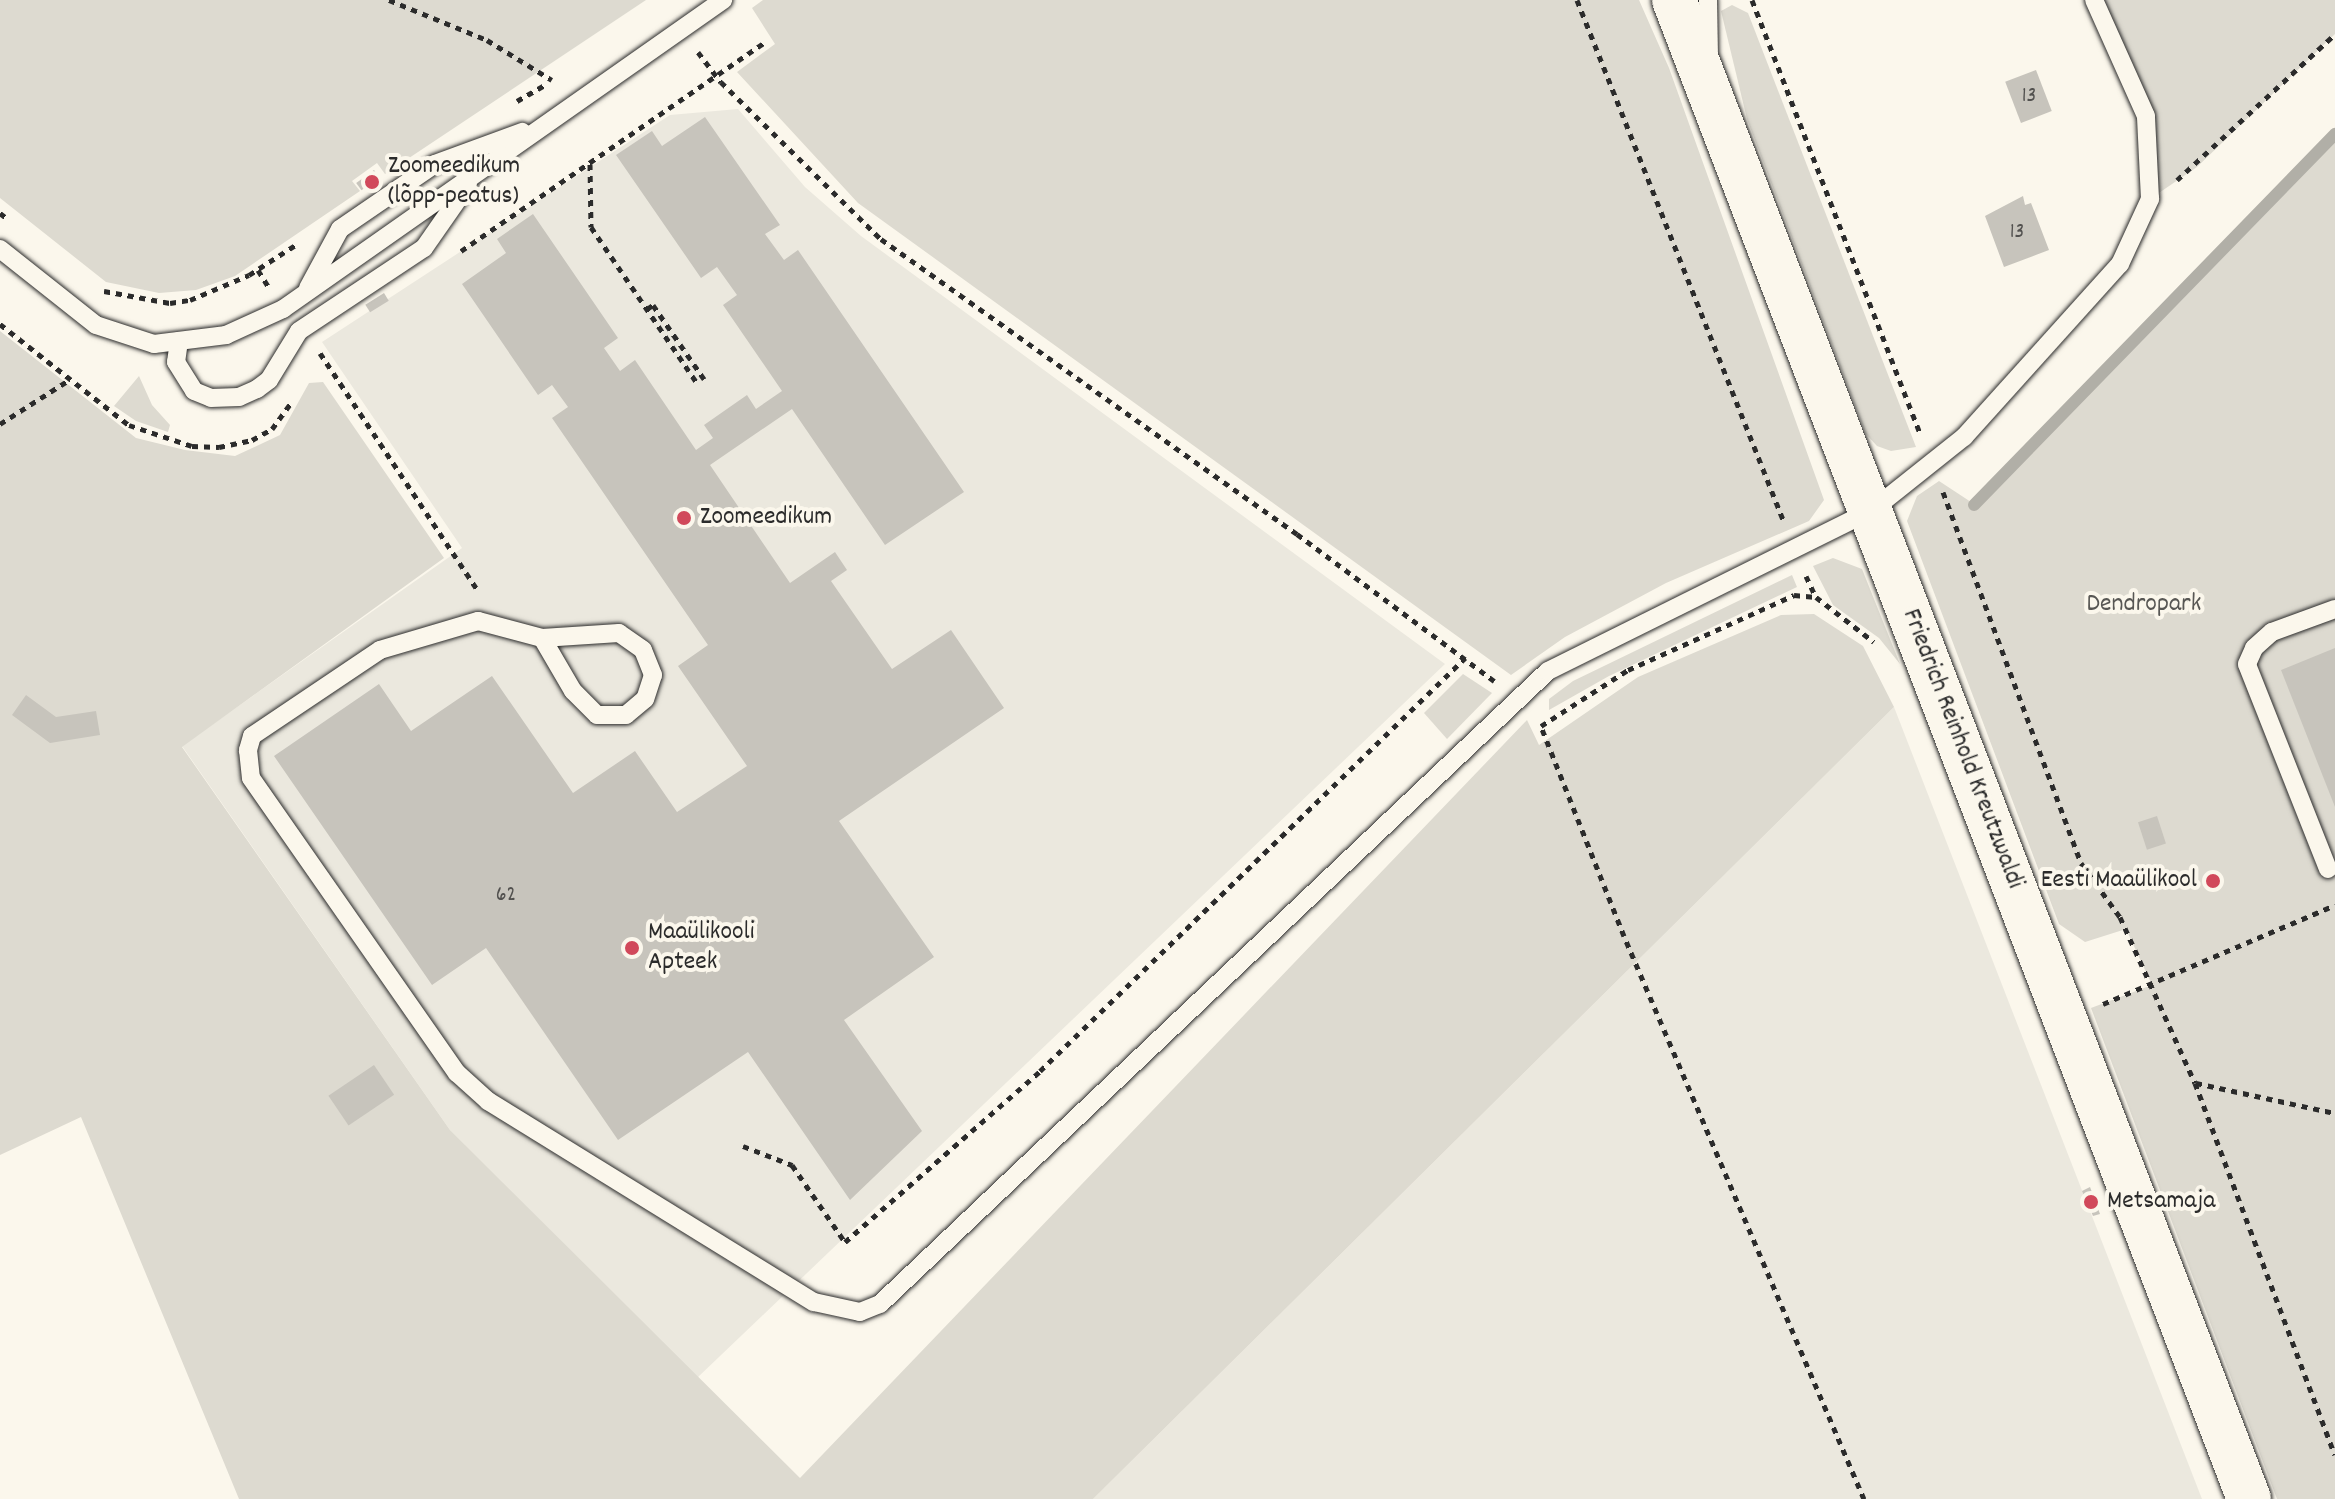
<!DOCTYPE html>
<html>
<head>
<meta charset="utf-8">
<style>
	body { margin:0 }
	#map { position:relative; width:2335px; height:1499px; overflow:hidden; background:#fbf7ec; font-family:Dekko,sans-serif }
	div>[style] { position:absolute }
	.built>* { inset:0; background:#ebe8de }
	.green>* { inset:0; background:#dddad0 }
	.stream>* { height:12px; margin:-6px; padding:0 6px; transform-origin:6px; border-radius:6px; background:#b1afa7 }
	.building>* { inset:0; background:#c7c4bc; transform-origin:0 0 }
	.path>* { height:5px; margin-top:-2.5px; transform-origin:0; background:repeating-linear-gradient(90deg,#2b2b2b 0 6px,transparent 0 12px) }
	.roads { filter:drop-shadow(0 0 2px #2b2b2b) drop-shadow(0 0 2px #2b2b2b) }
	.lane>* { height:18px; margin:-9px; padding:0 9px; transform-origin:9px; border-radius:9px; background:#fbf7ec }
	.secondary>* { height:44px; margin:-22px; padding:0 22px; transform-origin:22px; border-radius:22px; background:#fbf7ec }
	.dots>* { width:22px; height:22px; translate:-50% -50%; box-sizing:border-box; border:4px solid #fbf7ec; border-radius:50% }
	span { translate:-50% -50%; white-space:nowrap; text-align:center; line-height:1.15; -webkit-text-stroke:8px #fbf7ec; paint-order:stroke }
	.number-label { font-size:22px; color:#52514f }
	.number-label span { -webkit-text-stroke-width:0 }
	.poi-label { font-size:26px; color:#2b2b2b }
	.left { translate:0 -50%; text-align:left }
	.right { translate:-100% -50%; text-align:right }
	.park-label { font-size:26px; color:#585754 }
	.street-label { font-size:26px; color:#2b2b2b }
</style>
</head>
<body>
<div id="map">
	<div class="built">
		<i style="clip-path:polygon(738px 109px,805px 187px,861px 236px,1445px 664px,697px 1378px,450px 1130px,182px 746px,462px 548px,322px 342px,670px 115px)"></i>
		<i style="clip-path:polygon(1894px 707px,2202px 1499px,1093px 1499px)"></i>
	</div>
	<div class="green">
		<i style="clip-path:polygon(0 0,646px 0,385px 174px,377px 163px,352px 181px,360px 191px,235px 276px,196px 290px,159px 293px,106px 282px,0 198px)"></i>
		<i style="clip-path:polygon(763px 0,1639px 0,1669px 68px,1824px 500px,1809px 521px,1666px 583px,1565px 637px,1511px 675px,858px 203px,737px 72px,775px 44px,752px 8px)"></i>
		<i style="clip-path:polygon(2094px 0,2335px 0,2335px 34px,2197px 167px,2150px 199px,2146px 116px)"></i>
		<i style="clip-path:polygon(1732px 5px,1748px 13px,1916px 447px,1891px 451px,1877px 446px,1866px 434px,1747px 119px,1721px 11px)"></i>
		<i style="clip-path:polygon(2335px 134px,2335px 1499px,2277px 1499px,2091px 1008px,2152px 985px,2126px 929px,2085px 942px,2059px 924px,1907px 521px,1917px 496px,1939px 481px,1974px 504px)"></i>
		<i style="clip-path:polygon(0 331px,136px 438px,185px 450px,235px 456px,280px 435px,309px 383px,323px 382px,444px 558px,182px 747px,450px 1130px,800px 1478px,1527px 720px,1539px 745px,1638px 677px,1781px 615px,1814px 614px,1863px 646px,1894px 707px,1093px 1499px,239px 1499px,81px 1117px,0 1155px)"></i>
		<i style="clip-path:polygon(139px 376px,152px 405px,170px 425px,168px 432px,136px 421px,114px 406px)"></i>
		<i style="clip-path:polygon(1833px 558px,1862px 569px,1900px 664px,1879px 638px,1833px 605px,1813px 566px)"></i>
		<i style="clip-path:polygon(1792px 575px,1797px 587px,1609px 676px,1549px 710px,1549px 699px,1573px 681px)"></i>
		<i style="clip-path:polygon(1463px 674px,1492px 693px,1447px 739px,1424px 713px)"></i>
	</div>
	<div class="stream">
		<i style="left:1974px;top:505px;width:518px;rotate:-45.78deg"></i>
	</div>
	<div class="building">
		<i style="left:2036px;top:70px;width:44px;height:33px;rotate:69deg"></i>
		<i style="clip-path:polygon(705px 117px,780px 225px,765px 234px,784px 260px,798px 250px,964px 492px,885px 545px,792px 409px,710px 465px,790px 583px,835px 552px,847px 570px,831px 581px,892px 669px,951px 630px,1004px 708px,839px 821px,934px 957px,844px 1020px,922px 1131px,850px 1200px,748px 1052px,618px 1140px,486px 948px,432px 985px,274px 756px,379px 684px,411px 731px,492px 676px,573px 793px,635px 751px,677px 812px,747px 766px,678px 666px,708px 645px,552px 418px,568px 407px,552px 385px,538px 395px,462px 284px,506px 253px,497px 239px,533px 214px,618px 338px,604px 348px,620px 371px,635px 360px,696px 450px,713px 438px,704px 425px,747px 395px,756px 409px,782px 391px,723px 305px,737px 295px,717px 267px,701px 278px,616px 155px,652px 131px,662px 146px)"></i>
		<i style="left:374px;top:170px;width:9px;height:22px;rotate:54deg"></i>
		<i style="clip-path:polygon(2023px 196px,2025px 205px,2031px 203px,2049px 250px,2004px 267px,1985px 216px)"></i>
		<i style="left:384px;top:293px;width:9px;height:22px;rotate:58deg"></i>
		<i style="clip-path:polygon(2335px 648px,2335px 807px,2281px 670px)"></i>
		<i style="clip-path:polygon(26px 695px,56px 717px,96px 711px,100px 735px,50px 743px,12px 715px)"></i>
		<i style="left:2157px;top:816px;width:29px;height:20px;rotate:72deg"></i>
		<i style="left:374px;top:1065px;width:36px;height:55px;rotate:56deg"></i>
		<i style="clip-path:polygon(2090px 1187px,2100px 1214px,2093px 1216px,2082px 1191px)"></i>
	</div>
	<div class="path">
		<i style="left:389px;top:0;width:106px;rotate:22.2deg"></i>
		<i style="left:487px;top:40px;width:76px;rotate:31.6deg"></i>
		<i style="left:1577px;top:0;width:562px;rotate:68.37deg"></i>
		<i style="left:1752px;top:0;width:465px;rotate:68.8deg"></i>
		<i style="left:698px;top:52px;width:38px;rotate:53deg"></i>
		<i style="left:721px;top:82px;width:224px;rotate:44.5deg"></i>
		<i style="left:881px;top:239px;width:510px;rotate:35.34deg"></i>
		<i style="left:1297px;top:534px;width:246px;rotate:36.7deg"></i>
		<i style="left:517px;top:101px;width:34px;rotate:-30deg"></i>
		<i style="left:590px;top:164px;width:63px;rotate:89.1deg"></i>
		<i style="left:591px;top:227px;width:189px;rotate:55.8deg"></i>
		<i style="left:2177px;top:180px;width:215px;rotate:-42.7deg"></i>
		<i style="left:0;top:213px;width:11px;rotate:38deg"></i>
		<i style="left:461px;top:251px;width:371px;rotate:-34.5deg"></i>
		<i style="left:258px;top:270px;width:19px;rotate:58deg"></i>
		<i style="left:104px;top:291px;width:67px;rotate:10.3deg"></i>
		<i style="left:170px;top:303px;width:20px;rotate:-9deg"></i>
		<i style="left:190px;top:300px;width:64px;rotate:-23deg"></i>
		<i style="left:249px;top:275px;width:57px;rotate:-32.9deg"></i>
		<i style="left:647px;top:309px;width:7px;rotate:-34deg"></i>
		<i style="left:653px;top:305px;width:90px;rotate:55.4deg"></i>
		<i style="left:0;top:324px;width:164px;rotate:38.1deg"></i>
		<i style="left:129px;top:425px;width:66px;rotate:18.4deg"></i>
		<i style="left:192px;top:446px;width:27px;rotate:2deg"></i>
		<i style="left:219px;top:447px;width:34px;rotate:-12deg"></i>
		<i style="left:252px;top:440px;width:23px;rotate:-29deg"></i>
		<i style="left:272px;top:429px;width:34px;rotate:-54deg"></i>
		<i style="left:320px;top:353px;width:286px;rotate:56.4deg"></i>
		<i style="left:0;top:424px;width:82px;rotate:-32.5deg"></i>
		<i style="left:1943px;top:492px;width:396px;rotate:69.6deg"></i>
		<i style="left:2081px;top:863px;width:67px;rotate:54.2deg"></i>
		<i style="left:2120px;top:917px;width:182px;rotate:65.7deg"></i>
		<i style="left:2195px;top:1083px;width:397px;rotate:69.4deg"></i>
		<i style="left:1806px;top:576px;width:23px;rotate:65deg"></i>
		<i style="left:2103px;top:1004px;width:252px;rotate:-23.1deg"></i>
		<i style="left:2196px;top:1083px;width:142px;rotate:12.2deg"></i>
		<i style="left:743px;top:1146px;width:53px;rotate:21.2deg"></i>
		<i style="left:792px;top:1165px;width:93px;rotate:55.5deg"></i>
		<i style="left:845px;top:1242px;width:259px;rotate:-41.2deg"></i>
		<i style="left:1040px;top:1071px;width:593px;rotate:-44.18deg"></i>
		<i style="left:1864px;top:1499px;width:612px;rotate:-113.09deg"></i>
		<i style="left:1624px;top:936px;width:226px;rotate:-111.6deg"></i>
		<i style="left:1541px;top:726px;width:103px;rotate:-32.8deg"></i>
		<i style="left:1628px;top:670px;width:182px;rotate:-24.3deg"></i>
		<i style="left:1794px;top:595px;width:22px;rotate:5deg"></i>
		<i style="left:1816px;top:597px;width:73px;rotate:37.8deg"></i>
	</div>
	<div class="roads">
		<div class="lane">
			<i style="left:1708px;top:0;width:56px;rotate:89deg"></i>
			<i style="left:0;top:249px;width:122px;rotate:38.4deg"></i>
			<i style="left:96px;top:325px;width:61px;rotate:18.1deg"></i>
			<i style="left:154px;top:344px;width:73px;rotate:-7.1deg"></i>
			<i style="left:226px;top:335px;width:63px;rotate:-24.5deg"></i>
			<i style="left:283px;top:309px;width:538px;rotate:-35.08deg"></i>
			<i style="left:308px;top:288px;width:67px;rotate:-61.5deg"></i>
			<i style="left:340px;top:229px;width:115px;rotate:-34.4deg"></i>
			<i style="left:435px;top:164px;width:93px;rotate:-20.2deg"></i>
			<i style="left:179px;top:341px;width:21px;rotate:98deg"></i>
			<i style="left:176px;top:362px;width:34px;rotate:58deg"></i>
			<i style="left:194px;top:391px;width:18px;rotate:22deg"></i>
			<i style="left:211px;top:398px;width:28px;rotate:-2deg"></i>
			<i style="left:239px;top:397px;width:20px;rotate:-24deg"></i>
			<i style="left:257px;top:389px;width:15px;rotate:-37deg"></i>
			<i style="left:269px;top:380px;width:57px;rotate:-58.5deg"></i>
			<i style="left:299px;top:331px;width:150px;rotate:-33.6deg"></i>
			<i style="left:424px;top:248px;width:77px;rotate:-55.1deg"></i>
			<i style="left:542px;top:638px;width:77px;rotate:-3.7deg"></i>
			<i style="left:619px;top:633px;width:29px;rotate:35deg"></i>
			<i style="left:643px;top:650px;width:27px;rotate:68deg"></i>
			<i style="left:653px;top:675px;width:25px;rotate:108deg"></i>
			<i style="left:645px;top:699px;width:25px;rotate:140deg"></i>
			<i style="left:626px;top:715px;width:29px;rotate:180deg"></i>
			<i style="left:597px;top:715px;width:34px;rotate:-135deg"></i>
			<i style="left:573px;top:691px;width:61px;rotate:-120.3deg"></i>
			<i style="left:542px;top:638px;width:66px;rotate:-165.1deg"></i>
			<i style="left:478px;top:621px;width:102px;rotate:163.5deg"></i>
			<i style="left:380px;top:650px;width:154px;rotate:146.1deg"></i>
			<i style="left:252px;top:736px;width:15px;rotate:106deg"></i>
			<i style="left:248px;top:750px;width:28px;rotate:84deg"></i>
			<i style="left:251px;top:778px;width:360px;rotate:55.1deg"></i>
			<i style="left:457px;top:1073px;width:42px;rotate:42.1deg"></i>
			<i style="left:488px;top:1101px;width:383px;rotate:31.7deg"></i>
			<i style="left:814px;top:1302px;width:47px;rotate:12.3deg"></i>
			<i style="left:860px;top:1312px;width:22px;rotate:-22deg"></i>
			<i style="left:880px;top:1304px;width:920px;rotate:-43.46deg"></i>
			<i style="left:1548px;top:671px;width:360px;rotate:-26.4deg"></i>
			<i style="left:1871px;top:511px;width:119px;rotate:-38.5deg"></i>
			<i style="left:1964px;top:437px;width:233px;rotate:-48deg"></i>
			<i style="left:2120px;top:264px;width:72px;rotate:-65.2deg"></i>
			<i style="left:2150px;top:199px;width:83px;rotate:-92.8deg"></i>
			<i style="left:2146px;top:116px;width:127px;rotate:-114.1deg"></i>
			<i style="left:2328px;top:869px;width:220px;rotate:-111.6deg"></i>
			<i style="left:2247px;top:664px;width:17px;rotate:-66deg"></i>
			<i style="left:2254px;top:648px;width:24px;rotate:-42deg"></i>
			<i style="left:2272px;top:632px;width:67px;rotate:-20.1deg"></i>
		</div>
		<div class="secondary">
			<i style="left:1674px;top:0;width:1605px;rotate:69.01deg"></i>
		</div>
	</div>
	<div class="dots">
		<i style="left:372px;top:182px;background:#d1495b"></i>
		<i style="left:684px;top:518px;background:#d1495b"></i>
		<i style="left:2213px;top:881px;background:#d1495b"></i>
		<i style="left:632px;top:948px;background:#d1495b"></i>
		<i style="left:2091px;top:1202px;background:#d1495b"></i>
	</div>
	<div class="number-label">
		<span style="left:2029px;top:97px">13</span>
		<span style="left:2017px;top:233px">13</span>
		<span style="left:506px;top:896px">62</span>
	</div>
	<div class="poi-label">
		<span class="left" style="left:388px;top:182px">Zoomeedikum<br>(lõpp-peatus)</span>
		<span class="left" style="left:700px;top:518px">Zoomeedikum</span>
		<span class="right" style="left:2197px;top:881px">Eesti Maaülikool</span>
		<span class="left" style="left:648px;top:948px">Maaülikooli<br>Apteek</span>
		<span class="left" style="left:2107px;top:1202px">Metsamaja</span>
	</div>
	<div class="park-label">
		<span style="left:2144px;top:605px">Dendropark</span>
	</div>
	<div class="street-label">
		<span style="left:1962px;top:749px;rotate:69deg">Friedrich Reinhold Kreutzwaldi</span>
	</div>
</div>
</body>
</html>
